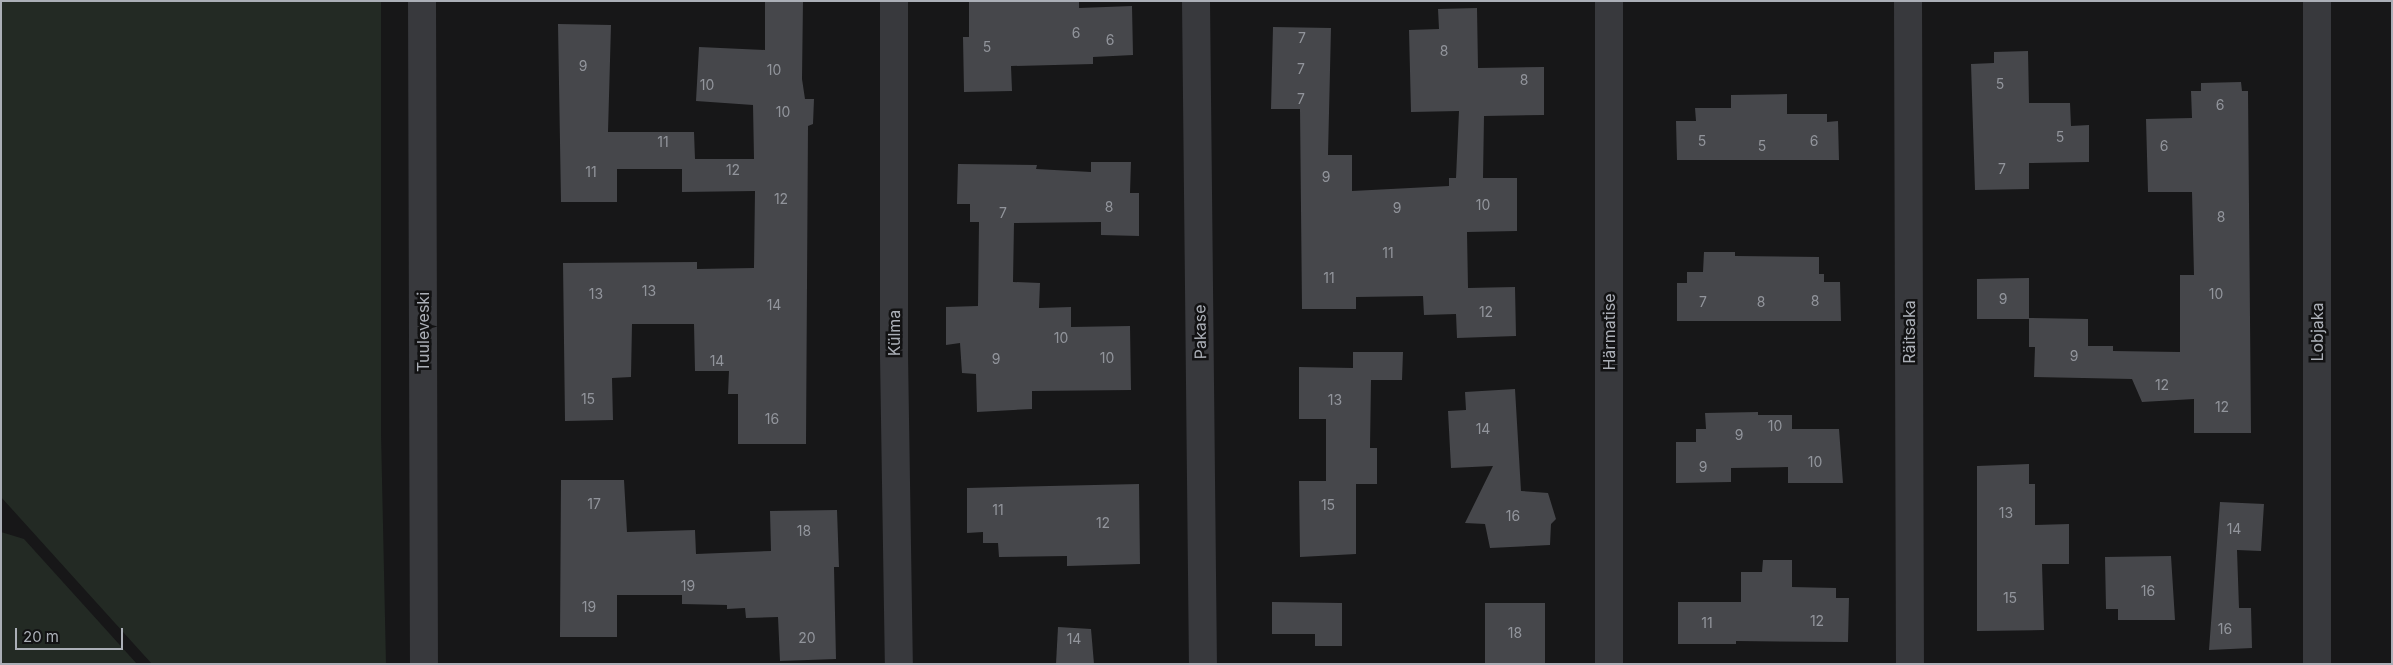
<!DOCTYPE html>
<html>
<head>
<meta charset="utf-8">
<style>
	body { margin:0 }
	#map { position:relative; width:2393px; height:665px; overflow:hidden; background:#171718; font-family:Inter,sans-serif }
	div>[style] { position:absolute }
	.green>* { inset:0; background:#232a24 }
	.building>* { inset:0; background:#46474b; transform-origin:0 0 }
	.minor>* { height:28px; margin:-14px; padding:0 14px; transform-origin:14px; border-radius:14px; background:#38393d }
	span { translate:-50% -50%; white-space:nowrap; text-align:center; line-height:1.15; -webkit-text-stroke:5px #121213; paint-order:stroke }
	.number-label { font-size:14px; color:#92959c }
	.number-label span { -webkit-text-stroke-width:0 }
	.street-label { font-size:16px; color:#abafb7 }
	.frame { position:absolute; inset:0; border:2px solid #abafb7; pointer-events:none }
	.scale { position:absolute; left:15px; top:628px; width:108px; height:22px; box-sizing:border-box; border:2px solid #abafb7; border-top:0; padding-left:6px; font-size:15px; line-height:18px; white-space:nowrap; color:#abafb7; -webkit-text-stroke:4px #121213; paint-order:stroke }
</style>
</head>
<body>
<div id="map">
	<div class="green">
		<i style="clip-path:polygon(1px 1px,381px 1px,381px 433px,386px 664px,152px 664px,1px 497px)"></i>
		<i style="clip-path:polygon(1px 532px,24px 539px,137px 664px,1px 664px)"></i>
	</div>
	<div class="building">
		<i style="clip-path:polygon(765px 1px,803px 1px,802px 79px,805px 99px,814px 99px,813px 124px,808px 126px,806px 444px,738px 444px,738px 394px,728px 394px,729px 371px,695px 371px,694px 324px,632px 324px,631px 377px,612px 378px,613px 420px,565px 421px,563px 263px,697px 262px,697px 269px,754px 268px,755px 191px,682px 192px,682px 169px,617px 169px,617px 202px,561px 202px,558px 24px,611px 25px,608px 132px,694px 132px,695px 159px,754px 159px,753px 105px,696px 101px,699px 47px,765px 50px)"></i>
		<i style="clip-path:polygon(1079px 1px,1079px 8px,1132px 6px,1133px 55px,1093px 57px,1093px 64px,1011px 66px,1012px 91px,964px 92px,963px 37px,969px 37px,969px 2px)"></i>
		<i style="clip-path:polygon(1477px 8px,1478px 68px,1544px 67px,1544px 115px,1484px 116px,1483px 178px,1517px 178px,1517px 231px,1467px 232px,1468px 288px,1515px 287px,1516px 336px,1457px 338px,1456px 314px,1424px 315px,1423px 296px,1356px 297px,1356px 309px,1302px 309px,1300px 109px,1271px 109px,1273px 27px,1331px 28px,1328px 155px,1352px 155px,1352px 191px,1449px 186px,1449px 178px,1456px 178px,1459px 111px,1411px 112px,1409px 30px,1439px 29px,1438px 9px)"></i>
		<i style="clip-path:polygon(2028px 51px,2029px 103px,2070px 103px,2071px 126px,2089px 125px,2089px 162px,2029px 163px,2029px 189px,1975px 190px,1971px 64px,1994px 63px,1994px 52px)"></i>
		<i style="clip-path:polygon(2241px 82px,2242px 91px,2248px 91px,2251px 433px,2194px 433px,2194px 399px,2142px 402px,2132px 379px,2034px 377px,2035px 347px,2029px 347px,2029px 319px,1977px 319px,1977px 279px,2029px 278px,2029px 318px,2088px 319px,2088px 346px,2113px 346px,2113px 351px,2180px 352px,2180px 275px,2194px 275px,2192px 192px,2148px 192px,2146px 119px,2192px 118px,2191px 91px,2201px 91px,2201px 83px)"></i>
		<i style="clip-path:polygon(1787px 94px,1787px 114px,1827px 114px,1827px 122px,1838px 121px,1839px 160px,1677px 160px,1676px 121px,1696px 121px,1695px 108px,1731px 108px,1731px 95px)"></i>
		<i style="clip-path:polygon(1091px 162px,1131px 162px,1130px 193px,1139px 193px,1139px 236px,1101px 235px,1101px 222px,1014px 223px,1013px 282px,1040px 283px,1039px 308px,1071px 307px,1071px 327px,1130px 326px,1131px 390px,1032px 391px,1032px 409px,977px 412px,976px 374px,962px 373px,960px 343px,946px 345px,946px 307px,978px 306px,979px 222px,970px 222px,970px 204px,957px 204px,958px 164px,1037px 165px,1036px 169px,1091px 172px)"></i>
		<i style="clip-path:polygon(1704px 252px,1735px 252px,1735px 256px,1819px 257px,1819px 274px,1824px 274px,1824px 282px,1840px 282px,1841px 321px,1677px 321px,1677px 283px,1687px 283px,1687px 272px,1703px 272px)"></i>
		<i style="clip-path:polygon(1353px 352px,1403px 352px,1402px 380px,1371px 380px,1370px 448px,1377px 448px,1377px 484px,1356px 484px,1356px 554px,1300px 557px,1299px 481px,1326px 481px,1326px 419px,1299px 419px,1299px 367px,1353px 368px)"></i>
		<i style="clip-path:polygon(1515px 389px,1521px 491px,1548px 493px,1556px 519px,1551px 524px,1550px 545px,1490px 548px,1485px 524px,1465px 523px,1493px 466px,1451px 468px,1448px 411px,1466px 410px,1465px 392px)"></i>
		<i style="clip-path:polygon(1758px 412px,1758px 415px,1792px 415px,1792px 429px,1839px 429px,1843px 483px,1788px 483px,1788px 467px,1731px 468px,1731px 482px,1676px 483px,1676px 442px,1696px 442px,1696px 429px,1706px 429px,1705px 413px)"></i>
		<i style="clip-path:polygon(2029px 464px,2029px 484px,2035px 484px,2035px 525px,2069px 524px,2069px 564px,2042px 564px,2044px 630px,1977px 631px,1977px 466px)"></i>
		<i style="clip-path:polygon(561px 480px,624px 480px,627px 532px,695px 530px,696px 554px,771px 551px,770px 511px,837px 510px,839px 567px,834px 567px,836px 659px,780px 661px,778px 617px,746px 618px,745px 608px,727px 609px,727px 605px,682px 604px,682px 595px,617px 595px,617px 637px,560px 637px)"></i>
		<i style="clip-path:polygon(1139px 484px,1140px 564px,1067px 566px,1067px 556px,999px 557px,998px 543px,983px 543px,983px 532px,967px 533px,967px 488px)"></i>
		<i style="clip-path:polygon(2220px 502px,2264px 504px,2261px 551px,2237px 550px,2239px 608px,2251px 608px,2252px 648px,2209px 650px)"></i>
		<i style="clip-path:polygon(2171px 556px,2175px 620px,2118px 620px,2118px 609px,2106px 609px,2105px 557px)"></i>
		<i style="clip-path:polygon(1763px 560px,1792px 560px,1792px 587px,1836px 588px,1836px 598px,1849px 598px,1848px 642px,1736px 641px,1736px 644px,1678px 644px,1678px 602px,1741px 602px,1741px 572px,1762px 572px)"></i>
		<i style="clip-path:polygon(1272px 602px,1342px 603px,1342px 646px,1315px 646px,1315px 634px,1272px 634px)"></i>
		<i style="left:1485px;top:603px;width:60px;height:61px"></i>
		<i style="clip-path:polygon(1058px 627px,1091px 629px,1094px 664px,1056px 664px)"></i>
	</div>
	<div class="minor">
		<i style="left:422px;top:1px;width:663px;rotate:89.83deg"></i>
		<i style="left:894px;top:1px;width:354px;rotate:90deg"></i>
		<i style="left:894px;top:355px;width:309px;rotate:89.1deg"></i>
		<i style="left:1196px;top:1px;width:663px;rotate:89.4deg"></i>
		<i style="left:1908px;top:1px;width:663px;rotate:89.83deg"></i>
		<i style="left:1609px;top:664px;width:663px;rotate:-90deg"></i>
		<i style="left:2317px;top:664px;width:663px;rotate:-90deg"></i>
	</div>
	<div class="number-label">
		<span style="left:1076px;top:33px">6</span>
		<span style="left:1302px;top:38px">7</span>
		<span style="left:1110px;top:40px">6</span>
		<span style="left:987px;top:47px">5</span>
		<span style="left:1444px;top:51px">8</span>
		<span style="left:583px;top:66px">9</span>
		<span style="left:1301px;top:69px">7</span>
		<span style="left:774px;top:70px">10</span>
		<span style="left:1524px;top:80px">8</span>
		<span style="left:2000px;top:84px">5</span>
		<span style="left:707px;top:85px">10</span>
		<span style="left:1301px;top:99px">7</span>
		<span style="left:2220px;top:105px">6</span>
		<span style="left:783px;top:112px">10</span>
		<span style="left:2060px;top:137px">5</span>
		<span style="left:1702px;top:141px">5</span>
		<span style="left:1814px;top:141px">6</span>
		<span style="left:663px;top:142px">11</span>
		<span style="left:1762px;top:146px">5</span>
		<span style="left:2164px;top:146px">6</span>
		<span style="left:2002px;top:169px">7</span>
		<span style="left:733px;top:170px">12</span>
		<span style="left:591px;top:172px">11</span>
		<span style="left:1326px;top:177px">9</span>
		<span style="left:781px;top:199px">12</span>
		<span style="left:1483px;top:205px">10</span>
		<span style="left:1109px;top:207px">8</span>
		<span style="left:1397px;top:208px">9</span>
		<span style="left:1003px;top:213px">7</span>
		<span style="left:2221px;top:217px">8</span>
		<span style="left:1388px;top:253px">11</span>
		<span style="left:1329px;top:278px">11</span>
		<span style="left:649px;top:291px">13</span>
		<span style="left:596px;top:294px">13</span>
		<span style="left:2216px;top:294px">10</span>
		<span style="left:2003px;top:299px">9</span>
		<span style="left:1815px;top:301px">8</span>
		<span style="left:1703px;top:302px">7</span>
		<span style="left:1761px;top:302px">8</span>
		<span style="left:774px;top:305px">14</span>
		<span style="left:1486px;top:312px">12</span>
		<span style="left:1061px;top:338px">10</span>
		<span style="left:2074px;top:356px">9</span>
		<span style="left:1107px;top:358px">10</span>
		<span style="left:996px;top:359px">9</span>
		<span style="left:717px;top:361px">14</span>
		<span style="left:2162px;top:385px">12</span>
		<span style="left:588px;top:399px">15</span>
		<span style="left:1335px;top:400px">13</span>
		<span style="left:2222px;top:407px">12</span>
		<span style="left:772px;top:419px">16</span>
		<span style="left:1775px;top:426px">10</span>
		<span style="left:1483px;top:429px">14</span>
		<span style="left:1739px;top:435px">9</span>
		<span style="left:1815px;top:462px">10</span>
		<span style="left:1703px;top:467px">9</span>
		<span style="left:594px;top:504px">17</span>
		<span style="left:1328px;top:505px">15</span>
		<span style="left:998px;top:510px">11</span>
		<span style="left:2006px;top:513px">13</span>
		<span style="left:1513px;top:516px">16</span>
		<span style="left:1103px;top:523px">12</span>
		<span style="left:2234px;top:529px">14</span>
		<span style="left:804px;top:531px">18</span>
		<span style="left:688px;top:586px">19</span>
		<span style="left:2148px;top:591px">16</span>
		<span style="left:2010px;top:598px">15</span>
		<span style="left:589px;top:607px">19</span>
		<span style="left:1817px;top:621px">12</span>
		<span style="left:1707px;top:623px">11</span>
		<span style="left:2225px;top:629px">16</span>
		<span style="left:1515px;top:633px">18</span>
		<span style="left:807px;top:638px">20</span>
		<span style="left:1074px;top:639px">14</span>
	</div>
	<div class="street-label">
		<span style="left:423px;top:332px;rotate:-90deg">Tuuleveski</span>
		<span style="left:1200px;top:332px;rotate:-91deg">Pakase</span>
		<span style="left:1609px;top:332px;rotate:-90deg">Härmatise</span>
		<span style="left:1909px;top:332px;rotate:-90deg">Räitsaka</span>
		<span style="left:2317px;top:332px;rotate:-90deg">Lobjaka</span>
		<span style="left:894px;top:333px;rotate:-90deg">Külma</span>
	</div>
	<div class="frame"></div>
	<div class="scale">20 m</div>
</div>
</body>
</html>
